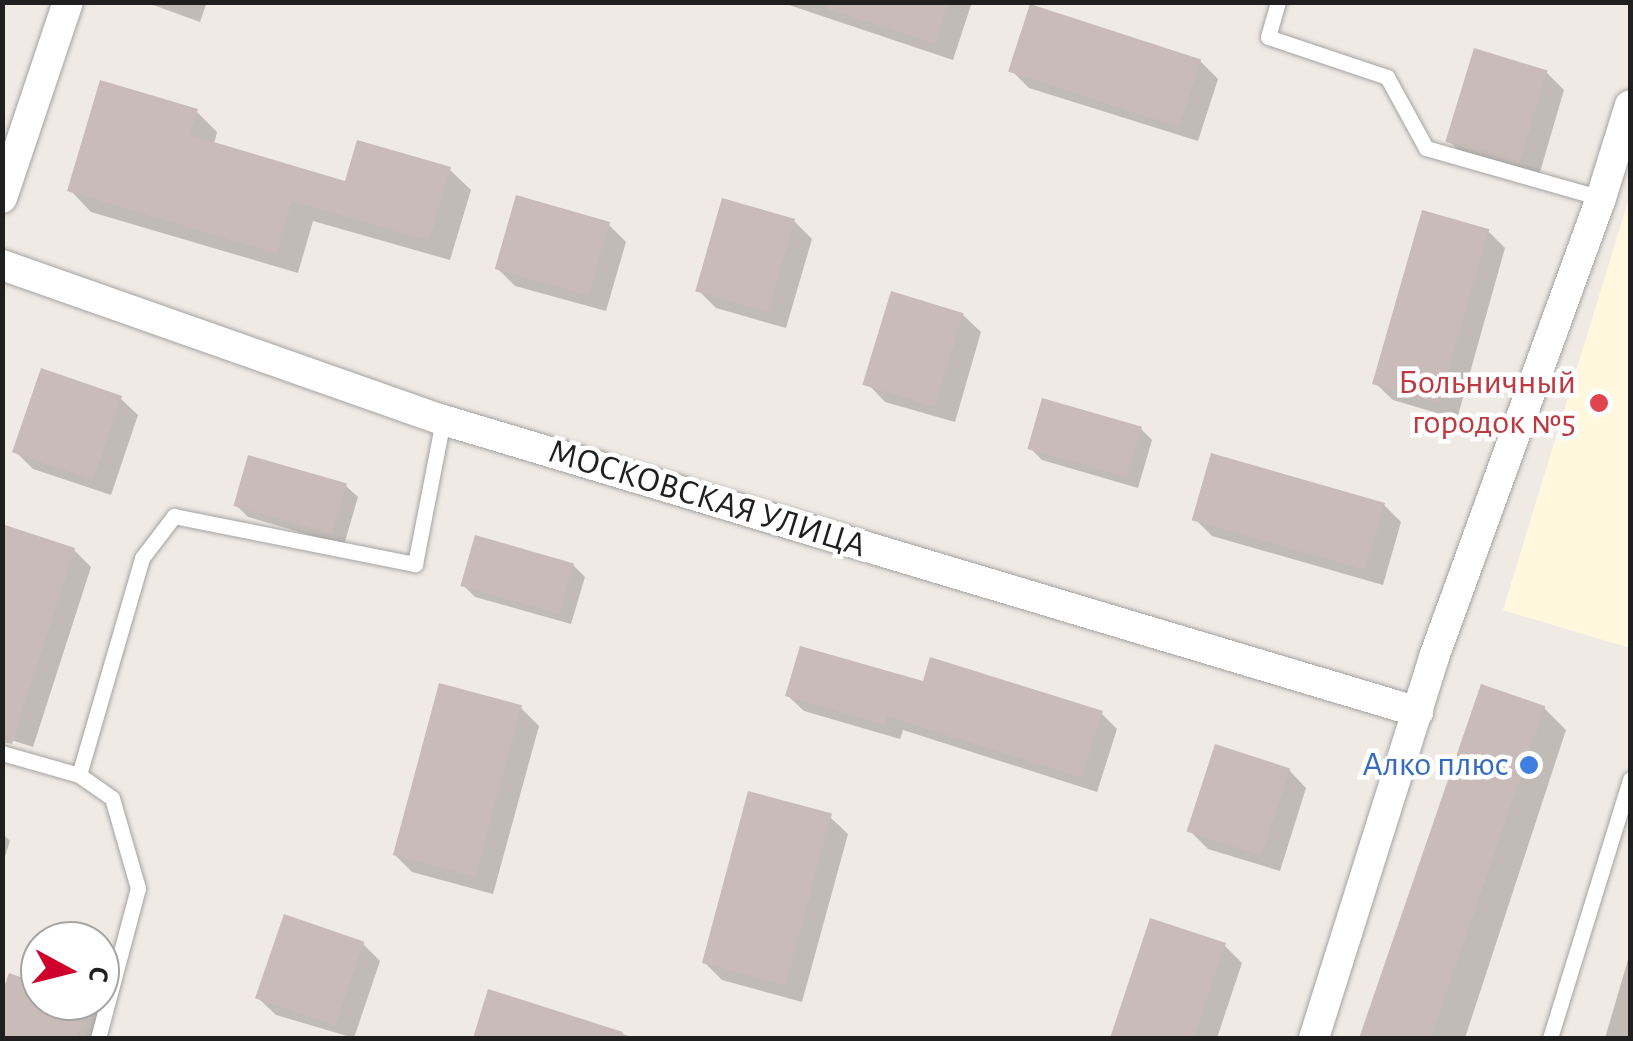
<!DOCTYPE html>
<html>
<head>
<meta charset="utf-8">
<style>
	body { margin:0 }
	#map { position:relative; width:1633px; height:1041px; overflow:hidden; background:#f0eae5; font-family:"Alegreya Sans",sans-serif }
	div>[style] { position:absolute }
	.education>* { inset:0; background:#fff8df }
	.shadow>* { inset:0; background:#0003 }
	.building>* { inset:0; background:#c8bbb8; transform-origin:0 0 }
	.roads { filter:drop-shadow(0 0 2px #a3a3a3) drop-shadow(0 0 2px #a3a3a3) }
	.lane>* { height:15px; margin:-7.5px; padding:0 7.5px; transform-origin:7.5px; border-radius:7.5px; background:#fff }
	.street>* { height:30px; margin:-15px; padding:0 15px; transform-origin:15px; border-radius:15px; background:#fff }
	.dots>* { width:28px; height:28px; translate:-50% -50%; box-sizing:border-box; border:5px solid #fff; border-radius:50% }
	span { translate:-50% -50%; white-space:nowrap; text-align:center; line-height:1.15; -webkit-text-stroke:9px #fff; paint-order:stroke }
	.health-label { font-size:35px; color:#be3a42 }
	.right { translate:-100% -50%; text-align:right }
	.street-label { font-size:35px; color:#1f1f1f }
	.shop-label { font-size:35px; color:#366cbe }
	.frame { position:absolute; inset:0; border:5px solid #1f1f1f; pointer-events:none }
	.north { position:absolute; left:20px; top:921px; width:100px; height:100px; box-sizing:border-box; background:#fff; border:2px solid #a5a5a5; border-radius:50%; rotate:97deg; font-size:28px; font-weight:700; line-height:40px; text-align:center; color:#1f1f1f }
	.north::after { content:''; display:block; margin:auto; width:35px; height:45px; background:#ce002c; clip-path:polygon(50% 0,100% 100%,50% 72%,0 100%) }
</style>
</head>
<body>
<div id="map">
	<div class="education">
		<i style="clip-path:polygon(1630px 195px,1630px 648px,1503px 610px)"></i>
	</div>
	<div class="shadow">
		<i style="clip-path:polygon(145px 2px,207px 2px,200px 22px)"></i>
		<i style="clip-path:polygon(780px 2px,972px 2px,953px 60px)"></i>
		<i style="clip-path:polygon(1200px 61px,1218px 79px,1198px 141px,1029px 88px,1011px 70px)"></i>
		<i style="clip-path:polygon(1546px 72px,1564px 90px,1538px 179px,1467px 159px,1449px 141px)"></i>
		<i style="clip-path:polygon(196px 111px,217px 132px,214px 144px,347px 184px,449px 169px,471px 190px,450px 260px,313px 221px,298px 273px,91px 212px,70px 190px)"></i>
		<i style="clip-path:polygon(794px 221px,812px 239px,786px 328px,716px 308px,698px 290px)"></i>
		<i style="clip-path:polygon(608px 224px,626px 242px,606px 311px,515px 286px,497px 268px)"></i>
		<i style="clip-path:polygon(1488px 231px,1505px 248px,1457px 419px,1393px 400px,1375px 383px)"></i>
		<i style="clip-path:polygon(963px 315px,981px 332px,955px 422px,885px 402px,868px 384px)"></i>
		<i style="clip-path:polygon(120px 398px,138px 415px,111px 495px,33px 469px,16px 452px)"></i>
		<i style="clip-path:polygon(1140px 428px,1152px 440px,1138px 488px,1042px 460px,1030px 448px)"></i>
		<i style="clip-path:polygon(346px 486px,358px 497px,344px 545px,248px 517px,236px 505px)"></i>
		<i style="clip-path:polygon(1384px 505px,1401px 522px,1383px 585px,1212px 536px,1195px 519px)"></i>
		<i style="clip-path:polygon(74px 550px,91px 567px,33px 747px,2px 737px)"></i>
		<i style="clip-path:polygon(573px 565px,585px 577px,571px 624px,475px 597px,463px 585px)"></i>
		<i style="clip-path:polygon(924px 684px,1101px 713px,1117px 729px,1097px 792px,903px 730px,900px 739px,804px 711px,788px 696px)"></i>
		<i style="clip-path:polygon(1482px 688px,1544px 708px,1566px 730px,1465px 1038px,1367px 1038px)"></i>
		<i style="clip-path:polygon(521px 708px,539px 726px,493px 894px,412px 872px,394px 854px)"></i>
		<i style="clip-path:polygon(1289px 770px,1306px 788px,1280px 871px,1208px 849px,1190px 831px)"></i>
		<i style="clip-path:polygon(830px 817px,848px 834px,802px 1002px,722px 980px,704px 962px)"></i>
		<i style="clip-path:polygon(2px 833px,10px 841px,2px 865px)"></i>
		<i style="clip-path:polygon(1152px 921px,1224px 945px,1242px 963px,1217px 1038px,1113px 1038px)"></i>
		<i style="clip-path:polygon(363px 944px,380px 961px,354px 1038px,276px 1015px,258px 998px)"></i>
		<i style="clip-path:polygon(1630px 953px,1630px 1038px,1605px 1038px)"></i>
		<i style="clip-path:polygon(40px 986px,40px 1001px,89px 1003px,106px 1020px,100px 1038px,2px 1038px,2px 1001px)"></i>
		<i style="clip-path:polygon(490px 992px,635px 1038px,475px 1038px)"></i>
	</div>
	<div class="building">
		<i style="clip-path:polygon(828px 2px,949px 2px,936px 44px,827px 9px)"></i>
		<i style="left:1030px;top:4px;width:180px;height:71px;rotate:18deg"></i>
		<i style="left:1474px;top:48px;width:77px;height:98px;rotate:17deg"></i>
		<i style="clip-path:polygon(100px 80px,198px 109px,190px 135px,345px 181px,357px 140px,451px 167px,429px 241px,292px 201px,277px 254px,67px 191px)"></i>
		<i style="left:516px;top:195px;width:98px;height:77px;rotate:16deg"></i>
		<i style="left:722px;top:198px;width:76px;height:97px;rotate:16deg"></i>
		<i style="left:1422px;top:210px;width:70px;height:181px;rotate:16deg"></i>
		<i style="left:891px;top:291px;width:76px;height:98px;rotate:17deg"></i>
		<i style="left:41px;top:368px;width:86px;height:89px;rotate:19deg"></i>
		<i style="left:1042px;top:398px;width:104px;height:53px;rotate:16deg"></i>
		<i style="left:1211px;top:453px;width:181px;height:70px;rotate:16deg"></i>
		<i style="left:248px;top:455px;width:103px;height:53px;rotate:16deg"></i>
		<i style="clip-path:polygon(2px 524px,75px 548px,12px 744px,2px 742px)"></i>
		<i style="left:475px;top:535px;width:103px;height:53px;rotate:16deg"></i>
		<i style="clip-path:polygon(800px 646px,923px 681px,930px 657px,1103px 711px,1082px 778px,887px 716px,885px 725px,785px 696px)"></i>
		<i style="left:439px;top:683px;width:86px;height:178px;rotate:15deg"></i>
		<i style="left:1481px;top:684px;width:68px;height:373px;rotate:19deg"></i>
		<i style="left:1215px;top:744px;width:79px;height:92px;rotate:18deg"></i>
		<i style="left:748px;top:791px;width:87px;height:178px;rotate:15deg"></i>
		<i style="left:284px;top:914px;width:85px;height:89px;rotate:19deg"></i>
		<i style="clip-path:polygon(1150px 918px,1226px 943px,1194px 1038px,1110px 1038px)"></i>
		<i style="clip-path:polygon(9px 973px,40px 984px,40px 1001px,90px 1001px,77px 1038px,2px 1038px,2px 993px)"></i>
		<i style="clip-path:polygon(488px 989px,623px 1032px,622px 1038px,473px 1038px)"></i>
	</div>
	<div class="roads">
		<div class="lane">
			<i style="left:1278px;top:2px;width:36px;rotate:106deg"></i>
			<i style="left:1268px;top:37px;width:126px;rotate:18.6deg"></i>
			<i style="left:1387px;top:77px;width:81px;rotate:61.2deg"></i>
			<i style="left:1426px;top:148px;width:182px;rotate:15.9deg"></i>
			<i style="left:2px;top:753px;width:80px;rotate:15.9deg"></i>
			<i style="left:79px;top:775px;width:226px;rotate:-73.8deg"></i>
			<i style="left:142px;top:558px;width:53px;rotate:-52.7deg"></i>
			<i style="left:174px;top:516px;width:246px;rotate:11.3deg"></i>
			<i style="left:415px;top:564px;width:147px;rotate:-79deg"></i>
			<i style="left:79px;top:775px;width:40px;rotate:34.9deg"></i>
			<i style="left:112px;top:798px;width:94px;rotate:73.9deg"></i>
			<i style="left:138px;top:888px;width:155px;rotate:104.9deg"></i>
			<i style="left:1550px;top:1038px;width:271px;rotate:-72.8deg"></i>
		</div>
		<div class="street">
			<i style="left:2px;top:198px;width:207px;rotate:-71.4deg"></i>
			<i style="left:2px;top:265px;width:467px;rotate:19.4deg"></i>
			<i style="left:443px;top:420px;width:1018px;rotate:16.67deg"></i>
			<i style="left:1314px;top:1038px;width:399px;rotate:-72.5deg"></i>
			<i style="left:1434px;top:657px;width:488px;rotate:-70deg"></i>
			<i style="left:1601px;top:198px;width:97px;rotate:-72.7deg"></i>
		</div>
	</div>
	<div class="dots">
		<i style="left:1599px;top:403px;background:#e0444e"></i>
		<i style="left:1529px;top:765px;background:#3f7fe0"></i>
	</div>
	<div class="health-label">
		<span class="right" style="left:1576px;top:403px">Больничный<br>городок №5</span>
	</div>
	<div class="street-label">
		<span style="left:707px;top:499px;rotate:17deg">МОСКОВСКАЯ УЛИЦА</span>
	</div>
	<div class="shop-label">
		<span class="right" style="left:1509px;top:765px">Алко плюс</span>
	</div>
	<div class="frame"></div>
	<div class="north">С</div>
</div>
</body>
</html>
